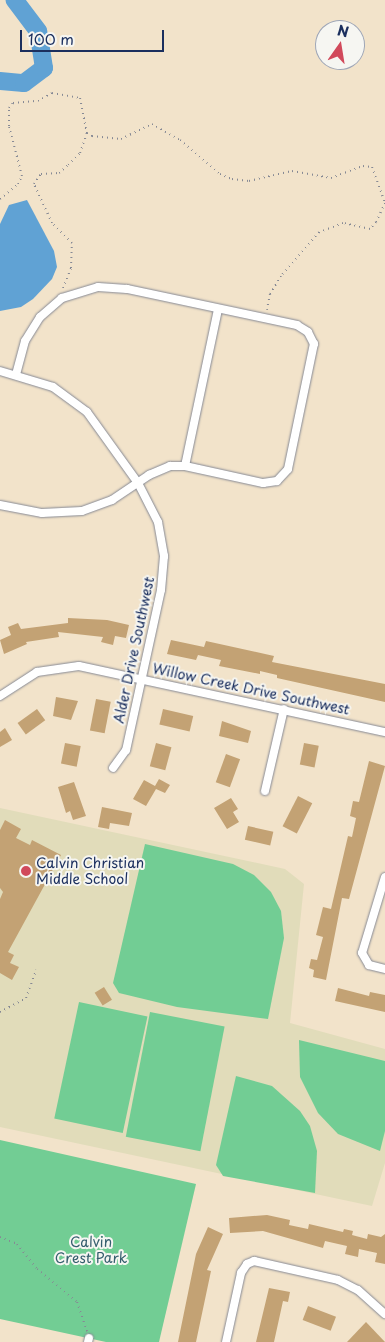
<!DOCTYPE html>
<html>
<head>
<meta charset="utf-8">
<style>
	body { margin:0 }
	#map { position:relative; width:385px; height:1342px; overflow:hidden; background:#f2e3ca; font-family:"Playpen Sans",sans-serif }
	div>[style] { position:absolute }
	.built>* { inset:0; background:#e1dcba }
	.green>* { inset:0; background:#72cd94; transform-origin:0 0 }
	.water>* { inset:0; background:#60a2d4 }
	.river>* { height:18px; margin:-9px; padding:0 9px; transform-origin:9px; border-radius:9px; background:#60a2d4 }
	.building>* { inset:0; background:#c3a274; transform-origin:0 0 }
	.path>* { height:2px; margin-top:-1px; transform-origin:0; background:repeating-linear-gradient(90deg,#868994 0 1px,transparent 0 5px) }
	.roads { filter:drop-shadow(0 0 1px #868994) drop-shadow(0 0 1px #868994) }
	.street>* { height:8px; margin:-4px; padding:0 4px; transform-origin:4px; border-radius:4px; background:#fff }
	.dots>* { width:14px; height:14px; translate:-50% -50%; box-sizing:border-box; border:2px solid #f6f6f2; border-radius:50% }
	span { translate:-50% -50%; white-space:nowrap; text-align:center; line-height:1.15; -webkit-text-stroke:4px #f6f6f2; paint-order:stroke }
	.street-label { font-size:14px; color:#1b2f5e }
	.poi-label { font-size:14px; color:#1b2f5e }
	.left { translate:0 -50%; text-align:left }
	.park-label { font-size:14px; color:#355e6e }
	.north { position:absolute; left:315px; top:20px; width:50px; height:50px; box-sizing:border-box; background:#f6f6f2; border:1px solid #9ea6b7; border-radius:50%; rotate:13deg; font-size:14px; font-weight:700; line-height:20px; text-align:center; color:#1b2f5e }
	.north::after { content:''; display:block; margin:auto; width:18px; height:22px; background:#d1495b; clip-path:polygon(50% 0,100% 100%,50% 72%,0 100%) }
	.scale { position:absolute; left:20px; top:30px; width:144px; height:22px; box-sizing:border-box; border:2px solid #1b2f5e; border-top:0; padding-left:6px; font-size:15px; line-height:18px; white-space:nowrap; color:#1b2f5e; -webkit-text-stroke:4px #f6f6f2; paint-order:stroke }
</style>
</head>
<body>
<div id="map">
	<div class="built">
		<i style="clip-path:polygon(0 808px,285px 869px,304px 884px,290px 1023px,385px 1049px,385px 1163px,372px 1206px,0 1127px)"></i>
	</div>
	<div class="green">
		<i style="clip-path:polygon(145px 844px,233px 864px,254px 875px,271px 892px,281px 911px,284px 938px,268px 1019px,177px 1007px,119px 993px,113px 983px)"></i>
		<i style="left:79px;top:1002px;width:70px;height:119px;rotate:12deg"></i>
		<i style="left:150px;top:1012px;width:76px;height:127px;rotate:11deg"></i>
		<i style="clip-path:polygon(299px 1040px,385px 1061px,385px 1131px,380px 1151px,338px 1134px,318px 1113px,300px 1077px)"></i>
		<i style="clip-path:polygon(236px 1076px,272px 1086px,300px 1111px,310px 1126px,317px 1151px,315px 1193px,223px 1176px,216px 1165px)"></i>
		<i style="clip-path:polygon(0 1140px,196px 1184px,159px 1342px,106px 1342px,0 1319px)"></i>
	</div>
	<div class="water">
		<i style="clip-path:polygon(27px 200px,54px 251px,57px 267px,52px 279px,33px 299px,21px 307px,0 311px,0 224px,9px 205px)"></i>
	</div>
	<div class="river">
		<i style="left:0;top:81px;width:24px;rotate:5deg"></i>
		<i style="left:24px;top:83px;width:25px;rotate:-37deg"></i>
		<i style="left:44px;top:68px;width:37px;rotate:-99deg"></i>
		<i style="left:38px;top:31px;width:39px;rotate:-127deg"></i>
	</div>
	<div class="building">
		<i style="clip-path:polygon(68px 618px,107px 620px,129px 625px,126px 638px,115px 636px,113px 645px,101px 642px,103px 637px,58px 632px,59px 637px,26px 642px,27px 644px,4px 654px,0 640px,11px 635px,8px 627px,18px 623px,21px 629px,68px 623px)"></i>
		<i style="clip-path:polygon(171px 640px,204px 647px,206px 641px,274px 656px,272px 662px,385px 684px,385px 702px,277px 678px,277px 675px,260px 671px,260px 674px,219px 666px,221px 660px,198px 655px,196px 660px,167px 654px)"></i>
		<i style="clip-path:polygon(56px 697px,78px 701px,71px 720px,53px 716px)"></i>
		<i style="left:96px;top:699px;width:15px;height:32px;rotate:11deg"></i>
		<i style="left:37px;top:709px;width:14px;height:24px;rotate:54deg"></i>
		<i style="left:163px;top:709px;width:31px;height:16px;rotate:13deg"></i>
		<i style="clip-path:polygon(222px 721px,251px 731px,248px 743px,219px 736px)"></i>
		<i style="clip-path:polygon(5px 728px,12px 740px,0 747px,0 732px)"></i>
		<i style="left:65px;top:743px;width:16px;height:21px;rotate:11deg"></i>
		<i style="left:156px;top:743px;width:16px;height:24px;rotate:15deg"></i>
		<i style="left:304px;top:743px;width:15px;height:22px;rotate:11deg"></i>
		<i style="left:226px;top:754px;width:15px;height:30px;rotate:20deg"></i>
		<i style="clip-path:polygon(369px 761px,385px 766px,349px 899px,342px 898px,326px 980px,313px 977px,314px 970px,309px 968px,311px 959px,317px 960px,323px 937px,316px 935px,323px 907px,331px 909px,348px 836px,352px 837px,356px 818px,350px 816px,353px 801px,359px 802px)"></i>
		<i style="clip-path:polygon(159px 779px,170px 785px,165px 793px,156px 789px,146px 806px,133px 799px,144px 780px,155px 786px)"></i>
		<i style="clip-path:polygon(74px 782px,86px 816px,73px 820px,70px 811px,66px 813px,58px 787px)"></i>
		<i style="left:298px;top:796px;width:16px;height:34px;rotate:27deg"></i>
		<i style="clip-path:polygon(231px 798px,238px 809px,233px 812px,239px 822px,227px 829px,214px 808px)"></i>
		<i style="clip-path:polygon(102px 807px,132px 813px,129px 826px,110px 823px,109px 829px,98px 827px)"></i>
		<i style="clip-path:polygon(5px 820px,21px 829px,16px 838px,30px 845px,32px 840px,61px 855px,8px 952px,14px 955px,10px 963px,19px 967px,12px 980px,0 973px,0 899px,3px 892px,0 888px,0 830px)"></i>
		<i style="left:248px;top:826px;width:26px;height:14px;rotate:13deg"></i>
		<i style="left:104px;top:987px;width:15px;height:11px;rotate:58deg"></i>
		<i style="clip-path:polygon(338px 988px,369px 996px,370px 992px,385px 995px,385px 1012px,335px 1001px)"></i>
		<i style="clip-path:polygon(267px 1215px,290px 1220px,289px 1225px,308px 1229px,309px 1224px,343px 1232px,344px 1229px,353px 1231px,352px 1235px,367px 1239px,368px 1234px,381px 1237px,385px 1234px,385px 1264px,375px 1262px,377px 1253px,359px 1249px,358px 1257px,345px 1254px,347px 1246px,325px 1241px,323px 1248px,263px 1231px,230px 1233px,229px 1218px)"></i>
		<i style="clip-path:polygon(208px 1227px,223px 1234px,207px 1270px,211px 1271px,196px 1342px,178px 1342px,196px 1254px)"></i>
		<i style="clip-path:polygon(269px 1288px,290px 1292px,288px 1302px,283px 1301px,274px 1342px,256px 1342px)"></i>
		<i style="left:308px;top:1306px;width:30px;height:15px;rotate:21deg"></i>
		<i style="clip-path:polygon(366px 1322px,385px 1342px,347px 1342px)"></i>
	</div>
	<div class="path">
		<i style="left:0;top:199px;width:23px;rotate:-40deg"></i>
		<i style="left:18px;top:184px;width:9px;rotate:-63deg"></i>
		<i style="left:22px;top:176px;width:52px;rotate:-104.6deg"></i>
		<i style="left:9px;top:126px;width:18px;rotate:-90deg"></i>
		<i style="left:9px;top:108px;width:6px;rotate:-51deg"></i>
		<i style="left:13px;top:103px;width:25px;rotate:-5deg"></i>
		<i style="left:38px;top:101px;width:16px;rotate:-30deg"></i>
		<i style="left:52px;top:93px;width:28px;rotate:10deg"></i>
		<i style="left:80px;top:98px;width:36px;rotate:79deg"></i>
		<i style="left:87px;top:133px;width:6px;rotate:31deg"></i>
		<i style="left:92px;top:136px;width:29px;rotate:6deg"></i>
		<i style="left:121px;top:139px;width:34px;rotate:-26deg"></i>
		<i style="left:152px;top:124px;width:32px;rotate:30deg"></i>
		<i style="left:180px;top:140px;width:52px;rotate:40.4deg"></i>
		<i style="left:220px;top:174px;width:13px;rotate:23deg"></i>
		<i style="left:232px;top:179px;width:17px;rotate:7deg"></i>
		<i style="left:249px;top:181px;width:44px;rotate:-13.1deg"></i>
		<i style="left:292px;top:171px;width:40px;rotate:10deg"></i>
		<i style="left:331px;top:178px;width:34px;rotate:-21deg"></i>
		<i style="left:363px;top:166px;width:9px;rotate:6deg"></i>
		<i style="left:372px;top:167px;width:38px;rotate:70deg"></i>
		<i style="left:385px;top:203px;width:21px;rotate:115deg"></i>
		<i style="left:376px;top:222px;width:9px;rotate:131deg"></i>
		<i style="left:370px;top:229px;width:28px;rotate:-167deg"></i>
		<i style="left:343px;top:223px;width:26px;rotate:159deg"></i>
		<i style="left:319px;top:232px;width:58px;rotate:130.8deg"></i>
		<i style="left:281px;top:276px;width:21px;rotate:121deg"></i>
		<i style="left:270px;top:294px;width:16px;rotate:101deg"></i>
		<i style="left:63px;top:288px;width:22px;rotate:-68deg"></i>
		<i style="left:71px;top:268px;width:25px;rotate:-88deg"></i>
		<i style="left:72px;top:243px;width:28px;rotate:-135deg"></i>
		<i style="left:52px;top:223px;width:43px;rotate:-114.8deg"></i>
		<i style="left:34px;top:184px;width:12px;rotate:-55deg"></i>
		<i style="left:41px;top:174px;width:18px;rotate:-3deg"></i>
		<i style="left:59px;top:173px;width:12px;rotate:-42deg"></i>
		<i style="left:68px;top:165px;width:17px;rotate:-45deg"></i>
		<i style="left:80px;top:153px;width:21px;rotate:-71deg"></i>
		<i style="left:0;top:1012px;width:30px;rotate:-28deg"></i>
		<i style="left:26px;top:998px;width:30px;rotate:-70deg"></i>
		<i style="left:0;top:1237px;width:18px;rotate:22deg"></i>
		<i style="left:17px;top:1244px;width:32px;rotate:51deg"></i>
		<i style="left:37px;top:1269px;width:52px;rotate:39.5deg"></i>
		<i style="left:77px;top:1302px;width:31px;rotate:71deg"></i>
	</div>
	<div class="roads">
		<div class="street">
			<i style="left:0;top:371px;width:55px;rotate:16.8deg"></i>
			<i style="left:53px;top:387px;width:42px;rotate:36.3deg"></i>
			<i style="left:87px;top:412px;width:87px;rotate:54.3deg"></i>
			<i style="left:138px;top:483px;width:44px;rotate:62.9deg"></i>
			<i style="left:158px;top:522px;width:35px;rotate:80deg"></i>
			<i style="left:164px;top:556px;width:34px;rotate:95deg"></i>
			<i style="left:161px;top:590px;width:164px;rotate:102.3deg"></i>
			<i style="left:126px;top:750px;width:22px;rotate:126deg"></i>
			<i style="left:185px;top:466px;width:160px;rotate:-78.1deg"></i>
			<i style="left:0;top:505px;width:43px;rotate:10.8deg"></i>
			<i style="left:42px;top:513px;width:40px;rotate:-2.9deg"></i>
			<i style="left:82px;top:511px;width:32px;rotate:-20deg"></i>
			<i style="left:112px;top:500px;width:45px;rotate:-34deg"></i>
			<i style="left:149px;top:475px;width:23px;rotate:-23deg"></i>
			<i style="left:170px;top:466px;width:15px"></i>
			<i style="left:185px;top:466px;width:80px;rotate:12.3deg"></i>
			<i style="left:263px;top:483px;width:14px;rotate:-8deg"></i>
			<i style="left:277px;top:481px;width:16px;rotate:-47deg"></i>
			<i style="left:288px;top:469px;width:128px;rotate:-78.3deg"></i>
			<i style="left:314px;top:344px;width:13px;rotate:-117deg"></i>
			<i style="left:308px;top:332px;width:13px;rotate:-148deg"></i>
			<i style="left:297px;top:325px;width:174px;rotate:-168deg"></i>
			<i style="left:127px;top:289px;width:29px;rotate:-176deg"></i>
			<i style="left:98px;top:287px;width:38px;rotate:163deg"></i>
			<i style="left:62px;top:298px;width:29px;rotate:139deg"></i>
			<i style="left:40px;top:317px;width:28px;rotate:122deg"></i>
			<i style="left:25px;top:341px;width:35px;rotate:105deg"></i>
			<i style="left:0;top:696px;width:44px;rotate:-33deg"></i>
			<i style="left:37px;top:672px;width:42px;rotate:-8.1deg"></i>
			<i style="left:79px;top:666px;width:313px;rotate:12.2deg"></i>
			<i style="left:265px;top:791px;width:84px;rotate:-77deg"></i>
			<i style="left:385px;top:877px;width:79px;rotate:106.8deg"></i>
			<i style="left:362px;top:953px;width:14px;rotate:60deg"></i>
			<i style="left:369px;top:965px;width:16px;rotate:14deg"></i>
			<i style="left:88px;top:1342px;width:4px;rotate:-76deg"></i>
			<i style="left:226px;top:1342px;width:71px;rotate:-77.7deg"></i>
			<i style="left:241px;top:1273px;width:11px;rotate:-56deg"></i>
			<i style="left:247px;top:1264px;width:8px;rotate:-23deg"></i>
			<i style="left:254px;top:1261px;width:86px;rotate:12.7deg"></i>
			<i style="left:338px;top:1280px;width:22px;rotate:27deg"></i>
			<i style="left:358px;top:1290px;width:36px;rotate:42deg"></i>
		</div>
	</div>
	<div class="dots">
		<i style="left:26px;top:871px;background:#d1495b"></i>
	</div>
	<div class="street-label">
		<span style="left:134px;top:650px;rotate:-78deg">Alder Drive Southwest</span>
		<span style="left:251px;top:689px;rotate:12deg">Willow Creek Drive Southwest</span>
	</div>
	<div class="poi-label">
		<span class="left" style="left:36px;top:871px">Calvin Christian<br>Middle School</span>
	</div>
	<div class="park-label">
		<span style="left:91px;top:1250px">Calvin<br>Crest Park</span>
	</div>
	<div class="north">N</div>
	<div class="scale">100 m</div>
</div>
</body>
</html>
